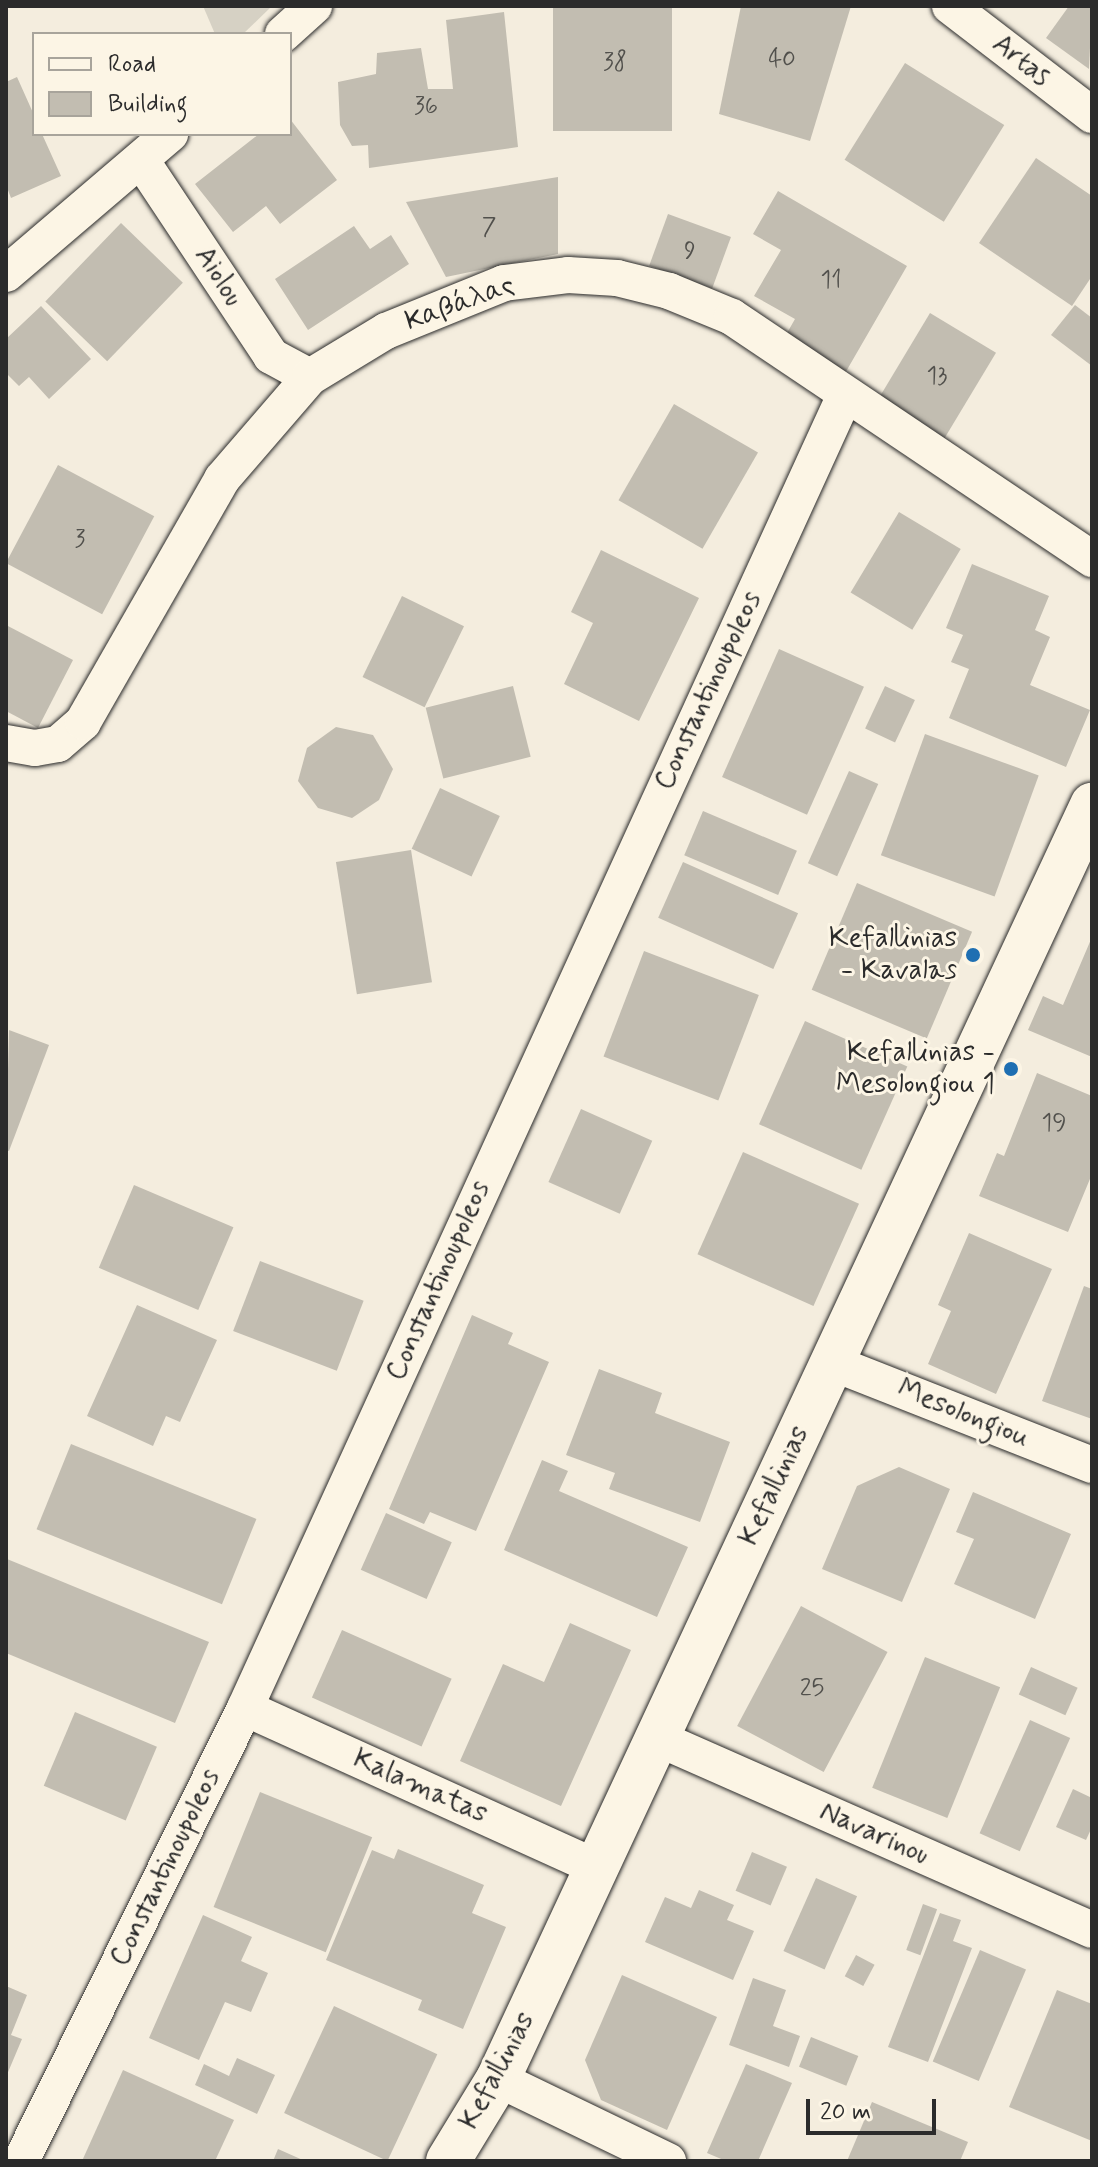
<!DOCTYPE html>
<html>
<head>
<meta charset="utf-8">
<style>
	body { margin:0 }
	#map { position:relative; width:1098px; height:2167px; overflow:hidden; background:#f4edde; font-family:Mynerve,sans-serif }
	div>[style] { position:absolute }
	.green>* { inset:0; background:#d6d1c4 }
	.building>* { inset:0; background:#c2bdb1; transform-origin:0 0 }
	.roads { filter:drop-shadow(0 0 2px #2b2b2b) drop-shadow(0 0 2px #2b2b2b) }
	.minor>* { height:36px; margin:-18px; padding:0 18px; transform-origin:18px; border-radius:18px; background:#fcf5e5 }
	.tertiary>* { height:44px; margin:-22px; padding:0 22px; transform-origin:22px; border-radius:22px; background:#fcf5e5 }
	.dots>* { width:22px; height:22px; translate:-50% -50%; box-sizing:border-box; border:4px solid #fcf5e5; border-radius:50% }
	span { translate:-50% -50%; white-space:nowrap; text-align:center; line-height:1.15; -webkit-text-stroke:6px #fcf5e5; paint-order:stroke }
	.number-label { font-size:24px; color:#51504c }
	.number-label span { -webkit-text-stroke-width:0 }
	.street-label { font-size:28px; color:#2b2b2b }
	.poi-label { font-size:28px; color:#2b2b2b }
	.right { translate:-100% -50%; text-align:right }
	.frame { position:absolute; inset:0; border:8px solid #2b2b2b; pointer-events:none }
	.legend { position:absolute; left:32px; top:32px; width:260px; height:104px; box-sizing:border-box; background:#fcf5e5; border:2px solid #a8a49b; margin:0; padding:10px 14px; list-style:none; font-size:24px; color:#2b2b2b }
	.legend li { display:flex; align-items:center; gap:16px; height:40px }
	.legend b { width:40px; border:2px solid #a8a49b }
	.scale { position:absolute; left:806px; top:2099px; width:130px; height:36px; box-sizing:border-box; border:4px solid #2b2b2b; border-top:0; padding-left:10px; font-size:24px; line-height:28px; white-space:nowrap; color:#2b2b2b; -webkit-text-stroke:6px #fcf5e5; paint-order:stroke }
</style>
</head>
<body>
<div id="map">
	<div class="green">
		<i style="clip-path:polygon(203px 6px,272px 6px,243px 34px,215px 34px)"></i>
	</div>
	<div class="building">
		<i style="left:553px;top:6px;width:119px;height:125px"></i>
		<i style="clip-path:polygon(741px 6px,851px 6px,810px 141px,719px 114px)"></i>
		<i style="clip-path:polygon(1069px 6px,1092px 6px,1089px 69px,1046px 38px)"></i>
		<i style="clip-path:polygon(504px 12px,518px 147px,369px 168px,368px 145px,352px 146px,340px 125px,338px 82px,376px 74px,377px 53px,421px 48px,428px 89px,453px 89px,446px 20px)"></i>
		<i style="left:905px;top:63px;width:117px;height:114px;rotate:32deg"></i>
		<i style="clip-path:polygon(17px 77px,34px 115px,34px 134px,42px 134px,61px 176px,11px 198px,6px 185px,6px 82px)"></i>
		<i style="clip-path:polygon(290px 119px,337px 180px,280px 224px,266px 206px,233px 232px,195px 184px,259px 134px,290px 134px)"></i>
		<i style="clip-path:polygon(1036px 158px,1092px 196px,1092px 276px,1072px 306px,979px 243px)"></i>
		<i style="clip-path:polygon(558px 177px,558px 254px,446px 277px,406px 202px)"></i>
		<i style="clip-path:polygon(778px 191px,907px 266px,844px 375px,783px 340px,795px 319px,754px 296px,781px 250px,753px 234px)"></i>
		<i style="left:668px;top:214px;width:67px;height:55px;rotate:20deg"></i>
		<i style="left:121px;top:223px;width:86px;height:109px;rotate:44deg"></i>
		<i style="clip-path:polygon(354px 226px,370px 249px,391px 235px,409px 264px,308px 330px,275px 279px)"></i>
		<i style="clip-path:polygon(1075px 305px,1092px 318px,1092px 366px,1051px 335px)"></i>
		<i style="clip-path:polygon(41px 306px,91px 359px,49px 399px,29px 377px,19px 386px,6px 373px,6px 339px)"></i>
		<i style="left:930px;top:313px;width:77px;height:102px;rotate:31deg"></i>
		<i style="left:674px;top:404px;width:97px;height:111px;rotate:30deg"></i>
		<i style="left:58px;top:465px;width:109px;height:111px;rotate:28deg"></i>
		<i style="left:899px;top:512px;width:72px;height:94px;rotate:31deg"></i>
		<i style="clip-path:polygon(601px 550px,699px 598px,639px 721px,564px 684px,593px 623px,571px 612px)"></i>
		<i style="clip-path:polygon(972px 564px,1049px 596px,1035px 630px,1050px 637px,1030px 685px,1090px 710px,1066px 767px,949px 718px,969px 669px,951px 662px,963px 635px,946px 628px)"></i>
		<i style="left:402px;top:596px;width:69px;height:90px;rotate:26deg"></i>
		<i style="clip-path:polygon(6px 625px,73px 660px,38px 728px,6px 711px)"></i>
		<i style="left:779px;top:649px;width:93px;height:140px;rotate:24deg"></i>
		<i style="left:513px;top:686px;width:73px;height:90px;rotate:76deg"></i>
		<i style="left:885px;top:686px;width:33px;height:47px;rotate:25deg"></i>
		<i style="clip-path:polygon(336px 727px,373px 735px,393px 769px,379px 800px,352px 818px,318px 808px,298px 781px,307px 748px)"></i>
		<i style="left:925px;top:734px;width:121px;height:129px;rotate:20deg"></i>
		<i style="left:849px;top:771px;width:32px;height:101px;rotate:24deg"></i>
		<i style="left:440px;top:788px;width:66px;height:67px;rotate:25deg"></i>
		<i style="left:703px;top:811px;width:102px;height:48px;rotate:23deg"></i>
		<i style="left:411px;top:850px;width:134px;height:76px;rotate:81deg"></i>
		<i style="left:683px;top:862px;width:126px;height:61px;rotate:24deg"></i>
		<i style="left:857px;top:883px;width:125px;height:116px;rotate:23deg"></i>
		<i style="clip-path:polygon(1092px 937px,1092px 1057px,1028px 1030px,1043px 996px,1063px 1005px)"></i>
		<i style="left:644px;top:951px;width:123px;height:113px;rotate:21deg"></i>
		<i style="left:805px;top:1021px;width:112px;height:113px;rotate:24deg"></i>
		<i style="clip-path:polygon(9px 1030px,49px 1045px,9px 1151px,6px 1150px)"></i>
		<i style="clip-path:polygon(1037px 1073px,1092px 1096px,1092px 1174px,1068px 1232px,979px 1196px,997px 1153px,1004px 1156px)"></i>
		<i style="left:581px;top:1109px;width:78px;height:80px;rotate:24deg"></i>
		<i style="left:743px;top:1152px;width:127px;height:112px;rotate:24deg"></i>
		<i style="left:134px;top:1185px;width:108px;height:90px;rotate:23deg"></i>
		<i style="clip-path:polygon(969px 1233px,1052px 1269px,996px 1394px,928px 1364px,951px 1311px,938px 1305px)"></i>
		<i style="left:260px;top:1261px;width:111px;height:75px;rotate:21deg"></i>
		<i style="clip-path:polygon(1084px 1286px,1092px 1289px,1092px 1419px,1042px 1401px)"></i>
		<i style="clip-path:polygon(137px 1305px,217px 1340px,180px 1422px,166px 1416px,153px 1446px,87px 1416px)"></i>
		<i style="clip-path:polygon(472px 1315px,513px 1333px,508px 1344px,549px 1362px,476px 1531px,430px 1512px,424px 1524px,389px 1509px)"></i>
		<i style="clip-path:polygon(599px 1369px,662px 1393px,655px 1413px,730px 1442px,700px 1522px,609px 1489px,615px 1473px,566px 1455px)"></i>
		<i style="left:71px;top:1444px;width:200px;height:92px;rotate:22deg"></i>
		<i style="clip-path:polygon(542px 1460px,568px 1471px,559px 1491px,688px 1547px,657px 1617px,504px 1550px)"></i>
		<i style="clip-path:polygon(899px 1467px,950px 1489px,902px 1602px,822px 1569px,857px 1486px)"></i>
		<i style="clip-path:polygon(973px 1492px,1071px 1534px,1035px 1619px,954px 1584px,974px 1539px,956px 1532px)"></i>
		<i style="left:386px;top:1513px;width:72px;height:62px;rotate:24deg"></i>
		<i style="clip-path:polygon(7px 1559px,209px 1642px,175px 1723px,6px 1653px)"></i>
		<i style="left:801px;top:1606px;width:98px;height:136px;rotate:28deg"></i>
		<i style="clip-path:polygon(570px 1623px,631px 1650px,561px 1806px,460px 1761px,503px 1664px,544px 1682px)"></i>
		<i style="left:342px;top:1630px;width:120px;height:74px;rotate:24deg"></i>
		<i style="left:925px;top:1657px;width:81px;height:141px;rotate:22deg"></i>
		<i style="left:1031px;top:1667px;width:51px;height:30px;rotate:24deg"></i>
		<i style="left:75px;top:1712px;width:89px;height:80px;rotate:23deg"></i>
		<i style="left:1030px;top:1720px;width:44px;height:124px;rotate:24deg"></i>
		<i style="clip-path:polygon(1073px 1789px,1092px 1798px,1092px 1827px,1086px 1840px,1056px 1827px)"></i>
		<i style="left:260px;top:1792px;width:121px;height:124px;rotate:22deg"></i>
		<i style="clip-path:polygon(398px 1849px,484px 1885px,472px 1913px,506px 1927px,463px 2029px,418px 2010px,422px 2000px,326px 1960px,372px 1850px,394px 1859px)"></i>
		<i style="left:752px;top:1852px;width:38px;height:42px;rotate:23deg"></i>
		<i style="left:816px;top:1878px;width:45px;height:80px;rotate:24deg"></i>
		<i style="clip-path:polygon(699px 1890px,734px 1905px,727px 1920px,754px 1931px,733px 1980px,645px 1942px,665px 1897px,691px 1908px)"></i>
		<i style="left:923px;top:1904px;width:15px;height:49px;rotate:20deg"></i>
		<i style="clip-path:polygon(940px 1913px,961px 1920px,953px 1941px,972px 1948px,928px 2062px,888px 2047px)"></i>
		<i style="clip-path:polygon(203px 1915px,252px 1937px,241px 1961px,268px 1973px,251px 2012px,225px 2002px,199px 2060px,149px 2038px)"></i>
		<i style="left:980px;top:1950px;width:50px;height:121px;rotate:23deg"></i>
		<i style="left:856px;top:1955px;width:21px;height:24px;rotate:28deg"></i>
		<i style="clip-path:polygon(622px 1975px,717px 2017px,667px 2130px,601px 2100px,585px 2060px)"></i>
		<i style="clip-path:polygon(753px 1978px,786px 1990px,773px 2026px,800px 2036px,789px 2067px,729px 2045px)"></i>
		<i style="clip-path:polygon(6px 1986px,27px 1995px,11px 2035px,22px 2039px,6px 2077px)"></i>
		<i style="clip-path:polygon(1057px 1990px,1092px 2004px,1092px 2141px,1009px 2107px)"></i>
		<i style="left:334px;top:2006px;width:114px;height:118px;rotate:25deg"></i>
		<i style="left:811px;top:2037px;width:51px;height:32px;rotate:22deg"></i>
		<i style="clip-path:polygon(237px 2058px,275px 2075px,257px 2114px,195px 2085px,204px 2064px,229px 2076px)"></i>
		<i style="clip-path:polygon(746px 2064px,792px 2083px,758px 2161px,726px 2161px,707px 2153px)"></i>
		<i style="clip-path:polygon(123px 2070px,234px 2120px,215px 2161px,82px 2161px)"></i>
		<i style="clip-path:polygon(872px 2102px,968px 2142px,960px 2161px,847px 2161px)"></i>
		<i style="clip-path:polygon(278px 2149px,305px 2161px,273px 2161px)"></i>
	</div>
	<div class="roads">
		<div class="minor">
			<i style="left:950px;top:6px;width:179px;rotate:37.5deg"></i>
			<i style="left:283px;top:34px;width:42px;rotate:-42.1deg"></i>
			<i style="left:141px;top:160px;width:235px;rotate:56.4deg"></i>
			<i style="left:271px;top:356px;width:44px;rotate:28.3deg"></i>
			<i style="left:6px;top:274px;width:216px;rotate:-40.5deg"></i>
			<i style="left:6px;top:743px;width:29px;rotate:10deg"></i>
			<i style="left:35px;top:748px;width:23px;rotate:-10deg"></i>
			<i style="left:58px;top:744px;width:33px;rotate:-41deg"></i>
			<i style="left:83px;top:722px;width:280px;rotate:-60.2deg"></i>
			<i style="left:222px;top:479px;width:135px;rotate:-49.2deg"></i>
			<i style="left:310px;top:377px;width:89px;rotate:-31.2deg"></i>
			<i style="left:386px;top:331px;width:127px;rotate:-22.1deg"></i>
			<i style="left:504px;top:283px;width:64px;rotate:-7.1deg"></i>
			<i style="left:568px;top:275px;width:49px;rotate:3.5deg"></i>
			<i style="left:617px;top:278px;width:54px;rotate:14deg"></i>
			<i style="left:669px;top:291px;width:68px;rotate:22.4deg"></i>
			<i style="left:732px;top:317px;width:434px;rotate:33.9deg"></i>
			<i style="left:833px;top:1363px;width:278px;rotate:21.5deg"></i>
			<i style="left:245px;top:1708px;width:385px;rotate:24.4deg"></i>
			<i style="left:657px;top:1738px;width:475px;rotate:23.8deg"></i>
			<i style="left:498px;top:2079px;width:189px;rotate:25.8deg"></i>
			<i style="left:21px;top:2161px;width:505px;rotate:-63.69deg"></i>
			<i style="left:245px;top:1708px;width:1444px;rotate:-65.44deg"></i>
		</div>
		<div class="tertiary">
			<i style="left:448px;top:2161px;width:96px;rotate:-58.6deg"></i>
			<i style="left:498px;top:2079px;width:1406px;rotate:-65deg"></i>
		</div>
	</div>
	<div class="dots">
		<i style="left:973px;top:955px;background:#1f6fb2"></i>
		<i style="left:1011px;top:1069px;background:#1f6fb2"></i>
	</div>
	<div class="number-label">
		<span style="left:782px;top:60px">40</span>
		<span style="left:615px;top:63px">38</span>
		<span style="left:426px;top:107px">36</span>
		<span style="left:489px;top:228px">7</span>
		<span style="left:690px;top:252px">9</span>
		<span style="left:831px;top:281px">11</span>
		<span style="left:937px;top:377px">13</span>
		<span style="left:80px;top:540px">3</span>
		<span style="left:1054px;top:1124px">19</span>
		<span style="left:812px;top:1689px">25</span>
	</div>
	<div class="street-label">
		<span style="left:1021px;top:61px;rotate:38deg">Artas</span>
		<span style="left:218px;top:277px;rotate:57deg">Aiolou</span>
		<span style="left:460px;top:304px;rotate:-20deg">Καβάλας</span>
		<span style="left:709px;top:691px;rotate:-65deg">Constantinoupoleos</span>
		<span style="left:439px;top:1281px;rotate:-66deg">Constantinoupoleos</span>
		<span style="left:963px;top:1414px;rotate:22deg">Mesolongiou</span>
		<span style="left:775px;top:1486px;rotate:-65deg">Kefallinias</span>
		<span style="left:420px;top:1787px;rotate:24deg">Kalamatas</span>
		<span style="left:874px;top:1834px;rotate:24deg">Navarinou</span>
		<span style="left:166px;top:1868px;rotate:-64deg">Constantinoupoleos</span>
		<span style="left:498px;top:2071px;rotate:-62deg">Kefallinias</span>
	</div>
	<div class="poi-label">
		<span class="right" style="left:957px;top:955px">Kefallinias<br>- Kavalas</span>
		<span class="right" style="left:995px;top:1069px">Kefallinias -<br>Mesolongiou 1</span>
	</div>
	<div class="frame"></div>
	<ul class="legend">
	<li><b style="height:10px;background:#fcf5e5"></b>Road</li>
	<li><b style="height:22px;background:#c2bdb1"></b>Building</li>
	</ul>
	<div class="scale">20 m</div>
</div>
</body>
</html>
